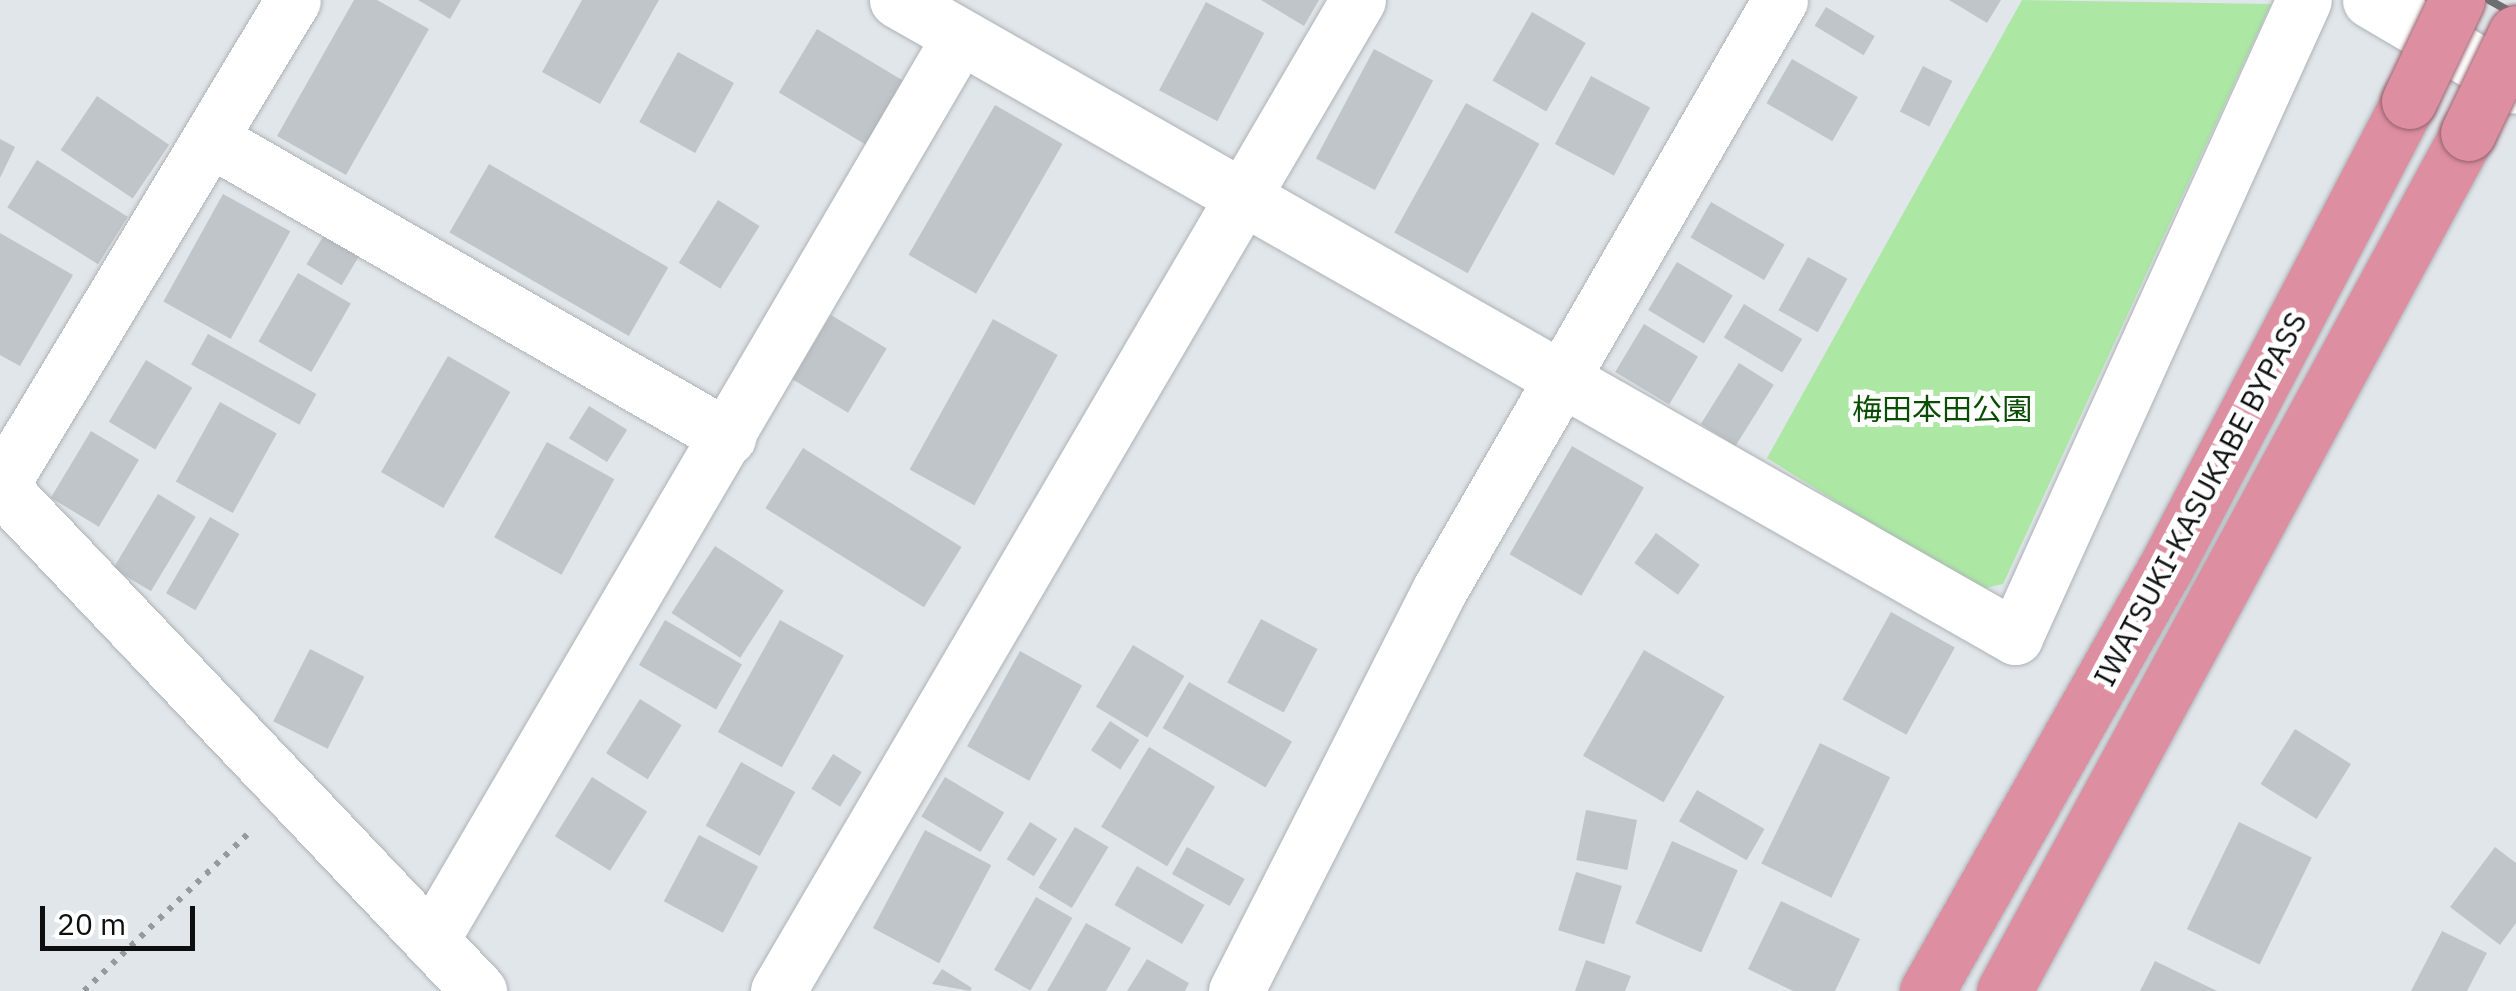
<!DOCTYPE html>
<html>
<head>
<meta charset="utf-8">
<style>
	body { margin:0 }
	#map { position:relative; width:2516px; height:991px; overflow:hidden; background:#e1e6ea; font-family:"IBM Plex Sans","Noto Sans JP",sans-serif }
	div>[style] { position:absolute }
	.green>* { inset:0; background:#ace8a4 }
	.building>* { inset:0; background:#c0c5ca; transform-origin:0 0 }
	.path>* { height:6px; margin-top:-3px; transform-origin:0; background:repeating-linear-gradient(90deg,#969a9d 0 5px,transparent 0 13px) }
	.roads { filter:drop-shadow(0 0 2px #adb2b6) drop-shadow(0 0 2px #adb2b6) }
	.minor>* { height:55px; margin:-27.5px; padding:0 27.5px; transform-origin:27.5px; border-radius:27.5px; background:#fff }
	.highway>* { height:55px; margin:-27.5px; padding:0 27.5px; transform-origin:27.5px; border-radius:27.5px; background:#dd8ea0 }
	.rail>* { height:8px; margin:-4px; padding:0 4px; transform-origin:4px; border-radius:4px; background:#6c6f72 }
	.bridges { filter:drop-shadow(0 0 2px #94616d) drop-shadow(0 0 2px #94616d) }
	.highway-bridge>* { height:55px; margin:-27.5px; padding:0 27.5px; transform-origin:27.5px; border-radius:27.5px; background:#dd8ea0 }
	span { translate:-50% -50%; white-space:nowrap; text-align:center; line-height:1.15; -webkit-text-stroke:10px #fff; paint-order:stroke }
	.park-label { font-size:30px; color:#094d02 }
	.street-label { font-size:30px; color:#0c0e0f }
	.scale { position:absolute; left:40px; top:906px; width:155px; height:45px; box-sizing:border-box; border:5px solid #0c0e0f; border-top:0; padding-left:12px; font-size:30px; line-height:35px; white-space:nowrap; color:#0c0e0f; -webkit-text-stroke:8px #fff; paint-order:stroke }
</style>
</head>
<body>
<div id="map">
	<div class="green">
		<i style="clip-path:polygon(2022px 0,2271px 4px,2003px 584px,1977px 590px,1767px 458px)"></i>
	</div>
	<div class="building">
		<i style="clip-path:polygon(354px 0,377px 0,429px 29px,346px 175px,277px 136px)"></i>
		<i style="clip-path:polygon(418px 0,461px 0,450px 19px)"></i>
		<i style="clip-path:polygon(582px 0,659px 0,600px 104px,542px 72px)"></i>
		<i style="clip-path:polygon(1261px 0,1319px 0,1304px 26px)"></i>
		<i style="clip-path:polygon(1949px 0,2001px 0,1987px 23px)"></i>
		<i style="left:1206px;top:2px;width:66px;height:100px;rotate:28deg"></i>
		<i style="left:1826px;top:7px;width:57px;height:22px;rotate:31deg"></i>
		<i style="left:1532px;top:12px;width:62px;height:79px;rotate:30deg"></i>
		<i style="left:817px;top:29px;width:103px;height:74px;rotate:31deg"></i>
		<i style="left:1374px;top:49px;width:67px;height:124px;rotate:28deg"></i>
		<i style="left:678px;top:52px;width:64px;height:80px;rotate:29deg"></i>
		<i style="left:1792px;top:59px;width:76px;height:51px;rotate:30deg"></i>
		<i style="left:1923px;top:66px;width:33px;height:51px;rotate:27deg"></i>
		<i style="left:1591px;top:76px;width:67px;height:77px;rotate:28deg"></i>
		<i style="left:97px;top:96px;width:87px;height:65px;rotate:34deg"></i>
		<i style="left:1466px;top:103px;width:84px;height:148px;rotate:29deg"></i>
		<i style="left:995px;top:105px;width:78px;height:173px;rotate:30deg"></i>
		<i style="clip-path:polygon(0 139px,15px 147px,0 178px)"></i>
		<i style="left:37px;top:160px;width:107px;height:56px;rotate:32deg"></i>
		<i style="left:489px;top:164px;width:207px;height:79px;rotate:30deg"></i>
		<i style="left:223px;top:194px;width:77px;height:123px;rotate:29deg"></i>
		<i style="left:718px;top:200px;width:49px;height:74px;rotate:32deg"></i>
		<i style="left:1711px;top:202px;width:85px;height:41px;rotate:30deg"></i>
		<i style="clip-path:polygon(0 233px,73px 275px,20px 366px,0 355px)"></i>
		<i style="left:324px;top:235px;width:41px;height:34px;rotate:31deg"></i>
		<i style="left:1808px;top:257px;width:45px;height:61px;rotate:29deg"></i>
		<i style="left:1677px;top:262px;width:65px;height:56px;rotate:31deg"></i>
		<i style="left:298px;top:273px;width:61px;height:79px;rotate:30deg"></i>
		<i style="left:1744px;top:304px;width:68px;height:39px;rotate:31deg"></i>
		<i style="left:831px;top:315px;width:65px;height:75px;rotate:31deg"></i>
		<i style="left:993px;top:319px;width:74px;height:172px;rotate:29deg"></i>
		<i style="left:1644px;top:324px;width:63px;height:56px;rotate:31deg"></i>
		<i style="left:208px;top:334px;width:124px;height:35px;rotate:29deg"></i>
		<i style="left:448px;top:356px;width:72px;height:134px;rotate:30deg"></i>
		<i style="left:146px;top:360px;width:54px;height:72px;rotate:31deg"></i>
		<i style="left:1739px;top:363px;width:41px;height:72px;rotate:32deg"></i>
		<i style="left:220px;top:402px;width:65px;height:91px;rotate:29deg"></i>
		<i style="left:589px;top:406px;width:45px;height:38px;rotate:32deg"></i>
		<i style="left:91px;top:431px;width:56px;height:78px;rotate:31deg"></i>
		<i style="left:547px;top:442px;width:77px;height:109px;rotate:29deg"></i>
		<i style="left:1572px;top:446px;width:83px;height:125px;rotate:30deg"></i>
		<i style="left:803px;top:448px;width:187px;height:71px;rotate:32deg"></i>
		<i style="left:158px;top:494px;width:44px;height:87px;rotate:31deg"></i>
		<i style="left:210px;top:517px;width:34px;height:88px;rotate:30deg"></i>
		<i style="left:1656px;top:533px;width:54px;height:37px;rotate:36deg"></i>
		<i style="left:715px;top:546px;width:82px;height:80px;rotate:33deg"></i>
		<i style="left:1891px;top:612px;width:73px;height:100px;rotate:29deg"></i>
		<i style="left:1261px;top:619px;width:64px;height:72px;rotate:28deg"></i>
		<i style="left:665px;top:620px;width:89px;height:52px;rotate:30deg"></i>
		<i style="left:780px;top:620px;width:73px;height:128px;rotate:29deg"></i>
		<i style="left:1133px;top:645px;width:60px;height:72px;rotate:31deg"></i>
		<i style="left:310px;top:649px;width:61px;height:81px;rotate:27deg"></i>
		<i style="left:1644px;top:650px;width:93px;height:122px;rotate:30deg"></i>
		<i style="left:1020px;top:651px;width:71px;height:109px;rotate:29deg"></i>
		<i style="left:1189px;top:682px;width:119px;height:53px;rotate:30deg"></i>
		<i style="left:640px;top:699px;width:49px;height:64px;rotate:32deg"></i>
		<i style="left:1110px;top:721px;width:35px;height:35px;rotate:33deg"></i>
		<i style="left:2295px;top:729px;width:66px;height:65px;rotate:32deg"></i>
		<i style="left:1820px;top:743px;width:78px;height:134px;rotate:26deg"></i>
		<i style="left:1149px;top:747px;width:77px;height:93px;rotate:31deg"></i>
		<i style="left:833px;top:754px;width:34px;height:41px;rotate:32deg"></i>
		<i style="left:741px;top:762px;width:62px;height:73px;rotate:29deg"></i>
		<i style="left:592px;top:777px;width:65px;height:70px;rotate:32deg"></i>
		<i style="left:945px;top:777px;width:69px;height:46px;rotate:31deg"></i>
		<i style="left:1697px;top:790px;width:78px;height:36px;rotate:30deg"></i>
		<i style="left:1586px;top:810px;width:52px;height:51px;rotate:11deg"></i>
		<i style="left:1030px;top:822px;width:32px;height:44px;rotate:32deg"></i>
		<i style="left:2239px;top:822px;width:81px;height:119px;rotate:26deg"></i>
		<i style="left:1075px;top:827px;width:39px;height:71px;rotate:31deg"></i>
		<i style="left:925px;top:830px;width:75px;height:111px;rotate:28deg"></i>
		<i style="left:699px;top:835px;width:67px;height:75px;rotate:28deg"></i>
		<i style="left:1672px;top:841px;width:72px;height:90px;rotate:24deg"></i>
		<i style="left:1187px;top:847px;width:66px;height:31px;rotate:29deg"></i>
		<i style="clip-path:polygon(2495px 847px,2516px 863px,2516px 923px,2500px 945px,2450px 907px)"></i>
		<i style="left:1137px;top:866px;width:78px;height:45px;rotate:30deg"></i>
		<i style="left:1576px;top:872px;width:48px;height:61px;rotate:17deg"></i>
		<i style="left:1036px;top:897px;width:42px;height:84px;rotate:30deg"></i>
		<i style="clip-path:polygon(1781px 901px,1860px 939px,1835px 991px,1793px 991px,1748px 969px)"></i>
		<i style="clip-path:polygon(1086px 923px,1131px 948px,1106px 991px,1047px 991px)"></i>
		<i style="clip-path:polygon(2442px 931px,2487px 953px,2467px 991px,2411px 991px)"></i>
		<i style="clip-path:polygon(1147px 959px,1189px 983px,1185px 991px,1127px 991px)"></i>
		<i style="clip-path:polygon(1586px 960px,1631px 976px,1625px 991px,1575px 991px)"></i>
		<i style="clip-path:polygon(2155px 961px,2217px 991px,2140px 991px)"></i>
		<i style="clip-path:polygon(942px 969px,972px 988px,970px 991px,932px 984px)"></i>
	</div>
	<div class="path">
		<i style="left:84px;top:991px;width:233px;rotate:-43.8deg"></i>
	</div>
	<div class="roads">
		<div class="minor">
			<i style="left:897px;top:0;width:1287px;rotate:29.67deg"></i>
			<i style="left:2015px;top:637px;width:699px;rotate:-65.6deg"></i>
			<i style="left:2370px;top:0;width:169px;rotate:30.5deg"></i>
			<i style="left:210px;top:139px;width:598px;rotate:29.91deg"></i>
			<i style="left:0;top:486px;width:696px;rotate:46.51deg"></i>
			<i style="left:0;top:487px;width:568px;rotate:-58.97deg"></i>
			<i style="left:431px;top:940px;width:1047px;rotate:-59.66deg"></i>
			<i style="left:778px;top:991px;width:1148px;rotate:-59.66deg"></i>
			<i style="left:1236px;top:991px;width:451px;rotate:-63.1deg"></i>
			<i style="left:1440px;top:589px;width:680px;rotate:-60deg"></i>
		</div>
		<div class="highway">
			<i style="left:1927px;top:991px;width:484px;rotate:-60.6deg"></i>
			<i style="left:2165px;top:569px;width:528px;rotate:-62.46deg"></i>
			<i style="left:2004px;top:991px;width:975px;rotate:-61.6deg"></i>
		</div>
	</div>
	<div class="rail">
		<i style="left:2489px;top:0;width:31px;rotate:29deg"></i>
	</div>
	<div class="bridges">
		<div class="highway-bridge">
			<i style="left:2409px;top:101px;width:112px;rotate:-64.6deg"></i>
			<i style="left:2468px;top:133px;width:111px;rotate:-64.4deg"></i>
		</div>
	</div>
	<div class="park-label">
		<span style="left:1942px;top:409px">梅田本田公園</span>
	</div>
	<div class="street-label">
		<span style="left:2200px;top:499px;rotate:-62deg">IWATSUKI-KASUKABE BYPASS</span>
	</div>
	<div class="scale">20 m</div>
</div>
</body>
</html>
